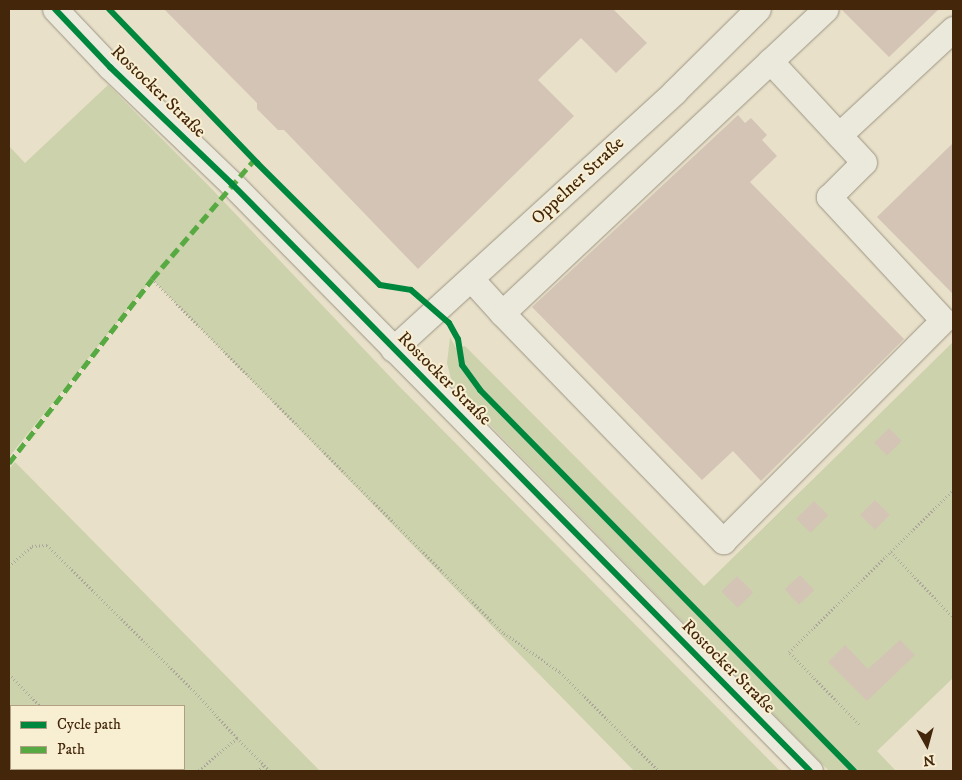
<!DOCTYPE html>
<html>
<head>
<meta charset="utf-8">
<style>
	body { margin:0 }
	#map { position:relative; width:962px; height:780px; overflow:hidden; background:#e8e0c8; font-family:"IM FELL DW Pica",serif }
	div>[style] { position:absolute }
	.green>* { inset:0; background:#ccd2ac }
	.building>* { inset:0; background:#d4c4b5; transform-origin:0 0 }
	.path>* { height:3px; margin-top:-1.5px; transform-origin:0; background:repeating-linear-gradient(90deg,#aca59a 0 1px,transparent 0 3.5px) }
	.roads { filter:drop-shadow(0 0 1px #9c9483) drop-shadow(0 0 1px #9c9483) }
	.minor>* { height:25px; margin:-12.5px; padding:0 12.5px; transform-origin:12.5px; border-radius:12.5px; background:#ebe8dc }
	.quiet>* { height:5px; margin-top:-2.5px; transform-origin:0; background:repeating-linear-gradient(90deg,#56aa41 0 10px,transparent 0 15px) }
	.cycleway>* { height:6px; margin:-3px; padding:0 3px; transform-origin:3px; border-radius:3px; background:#00873e }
	span { translate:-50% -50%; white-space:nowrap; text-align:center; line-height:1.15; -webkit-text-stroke:4px #f8efd3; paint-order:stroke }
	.street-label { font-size:18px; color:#44270b }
	.frame { position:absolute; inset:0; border:10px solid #44270b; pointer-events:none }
	.legend { position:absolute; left:10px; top:705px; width:175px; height:65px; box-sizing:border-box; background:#f8efd3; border:1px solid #b09f83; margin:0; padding:6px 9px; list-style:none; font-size:15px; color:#44270b }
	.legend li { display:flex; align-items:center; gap:10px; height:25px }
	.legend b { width:25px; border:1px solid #b09f83 }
	.north { position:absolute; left:902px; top:720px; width:50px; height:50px; -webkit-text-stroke:4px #f8efd3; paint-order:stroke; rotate:173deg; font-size:14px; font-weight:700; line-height:20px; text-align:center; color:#44270b }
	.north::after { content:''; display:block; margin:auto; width:18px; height:22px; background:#44270b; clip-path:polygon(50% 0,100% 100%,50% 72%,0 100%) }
</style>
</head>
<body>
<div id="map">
	<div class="green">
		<i style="clip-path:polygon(108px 85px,209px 186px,396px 383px,780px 771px,634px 771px,152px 279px,9px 457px,9px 146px,25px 163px)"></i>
		<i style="clip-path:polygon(450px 337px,456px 348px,465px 346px,704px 586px,953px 342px,953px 678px,877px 751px,896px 771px,829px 771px,453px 387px,447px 363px)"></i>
		<i style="clip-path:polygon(evenodd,15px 462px,320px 771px,9px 771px,9px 469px,15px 462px,184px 706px,184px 769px,11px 769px,11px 706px,184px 706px)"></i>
	</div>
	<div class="building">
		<i style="clip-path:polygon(164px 9px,613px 9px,647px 43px,616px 73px,581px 38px,538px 80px,574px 116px,418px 269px,284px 130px,278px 130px,257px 109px,257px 103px)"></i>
		<i style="clip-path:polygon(841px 9px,939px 9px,889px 57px)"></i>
		<i style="clip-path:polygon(738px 115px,745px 123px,751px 118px,767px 135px,762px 140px,777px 156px,750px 182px,904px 339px,761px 481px,733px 451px,702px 480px,532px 307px)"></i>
		<i style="clip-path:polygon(953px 143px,953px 294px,877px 217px)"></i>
		<i style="left:889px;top:428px;width:18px;height:21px;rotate:45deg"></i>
		<i style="left:875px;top:500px;width:21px;height:21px;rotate:45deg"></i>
		<i style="left:814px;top:501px;width:20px;height:25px;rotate:45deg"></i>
		<i style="left:800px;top:575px;width:21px;height:21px;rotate:47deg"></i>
		<i style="left:737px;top:576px;width:23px;height:22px;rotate:45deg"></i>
		<i style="clip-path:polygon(900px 640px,915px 655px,867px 701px,828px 662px,845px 645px,868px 669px)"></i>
	</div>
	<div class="path">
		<i style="left:152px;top:279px;width:499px;rotate:45.2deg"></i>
		<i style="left:504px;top:633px;width:68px;rotate:34.9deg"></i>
		<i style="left:560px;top:672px;width:140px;rotate:45deg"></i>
		<i style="left:9px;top:455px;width:4px;rotate:45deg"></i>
		<i style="left:891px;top:552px;width:90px;rotate:46.4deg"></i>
		<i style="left:9px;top:566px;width:30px;rotate:-41deg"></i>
		<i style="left:32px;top:546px;width:15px;rotate:-4deg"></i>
		<i style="left:47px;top:545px;width:210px;rotate:44.8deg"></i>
		<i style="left:196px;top:693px;width:61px;rotate:47.7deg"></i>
		<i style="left:237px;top:738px;width:51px;rotate:139.8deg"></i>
		<i style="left:9px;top:674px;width:45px;rotate:45.9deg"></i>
		<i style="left:859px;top:724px;width:100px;rotate:-134.2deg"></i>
		<i style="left:789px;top:652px;width:231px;rotate:-44.6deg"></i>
		<i style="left:237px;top:738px;width:47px;rotate:45deg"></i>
		<i style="left:100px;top:769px;width:4px;rotate:34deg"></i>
		<i style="left:257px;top:771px;width:9px;rotate:-41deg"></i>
	</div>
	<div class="roads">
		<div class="minor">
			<i style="left:55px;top:9px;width:80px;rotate:46.5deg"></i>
			<i style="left:110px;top:67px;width:168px;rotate:43.8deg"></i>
			<i style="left:231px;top:183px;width:825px;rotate:45.44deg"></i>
			<i style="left:839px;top:135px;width:156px;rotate:-42.9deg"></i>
			<i style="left:471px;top:279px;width:46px;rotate:47.6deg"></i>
			<i style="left:502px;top:313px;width:444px;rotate:-43.2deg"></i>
			<i style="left:502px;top:313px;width:318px;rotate:45.9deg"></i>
			<i style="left:723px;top:541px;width:312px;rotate:-45.1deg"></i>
			<i style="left:943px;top:320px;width:168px;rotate:-132.8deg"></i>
			<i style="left:829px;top:197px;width:49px;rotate:-45deg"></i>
			<i style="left:864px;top:162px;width:138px;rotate:-132.9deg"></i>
			<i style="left:393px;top:349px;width:381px;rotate:-42.4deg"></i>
			<i style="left:674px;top:92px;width:118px;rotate:-44.7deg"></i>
		</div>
	</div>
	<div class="quiet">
		<i style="left:9px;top:463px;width:233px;rotate:-52.1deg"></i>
		<i style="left:152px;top:279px;width:157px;rotate:-49.4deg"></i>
	</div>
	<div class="cycleway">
		<i style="left:55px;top:9px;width:80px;rotate:46.5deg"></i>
		<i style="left:110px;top:67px;width:168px;rotate:43.8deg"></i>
		<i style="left:231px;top:183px;width:825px;rotate:45.44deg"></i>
		<i style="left:109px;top:9px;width:214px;rotate:46.1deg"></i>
		<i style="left:257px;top:163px;width:173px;rotate:44.8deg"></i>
		<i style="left:380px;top:285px;width:31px;rotate:9deg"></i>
		<i style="left:411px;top:290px;width:50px;rotate:41deg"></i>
		<i style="left:449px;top:323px;width:18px;rotate:61deg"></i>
		<i style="left:458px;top:339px;width:26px;rotate:81deg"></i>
		<i style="left:462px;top:365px;width:31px;rotate:54deg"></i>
		<i style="left:480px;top:390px;width:534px;rotate:45.53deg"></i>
	</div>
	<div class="street-label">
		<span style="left:158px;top:92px;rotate:44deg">Rostocker Straße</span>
		<span style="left:578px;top:181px;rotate:-43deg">Oppelner Straße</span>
		<span style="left:444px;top:379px;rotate:45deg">Rostocker Straße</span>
		<span style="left:728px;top:667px;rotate:45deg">Rostocker Straße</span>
	</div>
	<div class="frame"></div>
	<ul class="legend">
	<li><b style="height:6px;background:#00873e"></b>Cycle path</li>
	<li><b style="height:6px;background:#56aa41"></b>Path</li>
	</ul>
	<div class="north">N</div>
</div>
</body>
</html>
